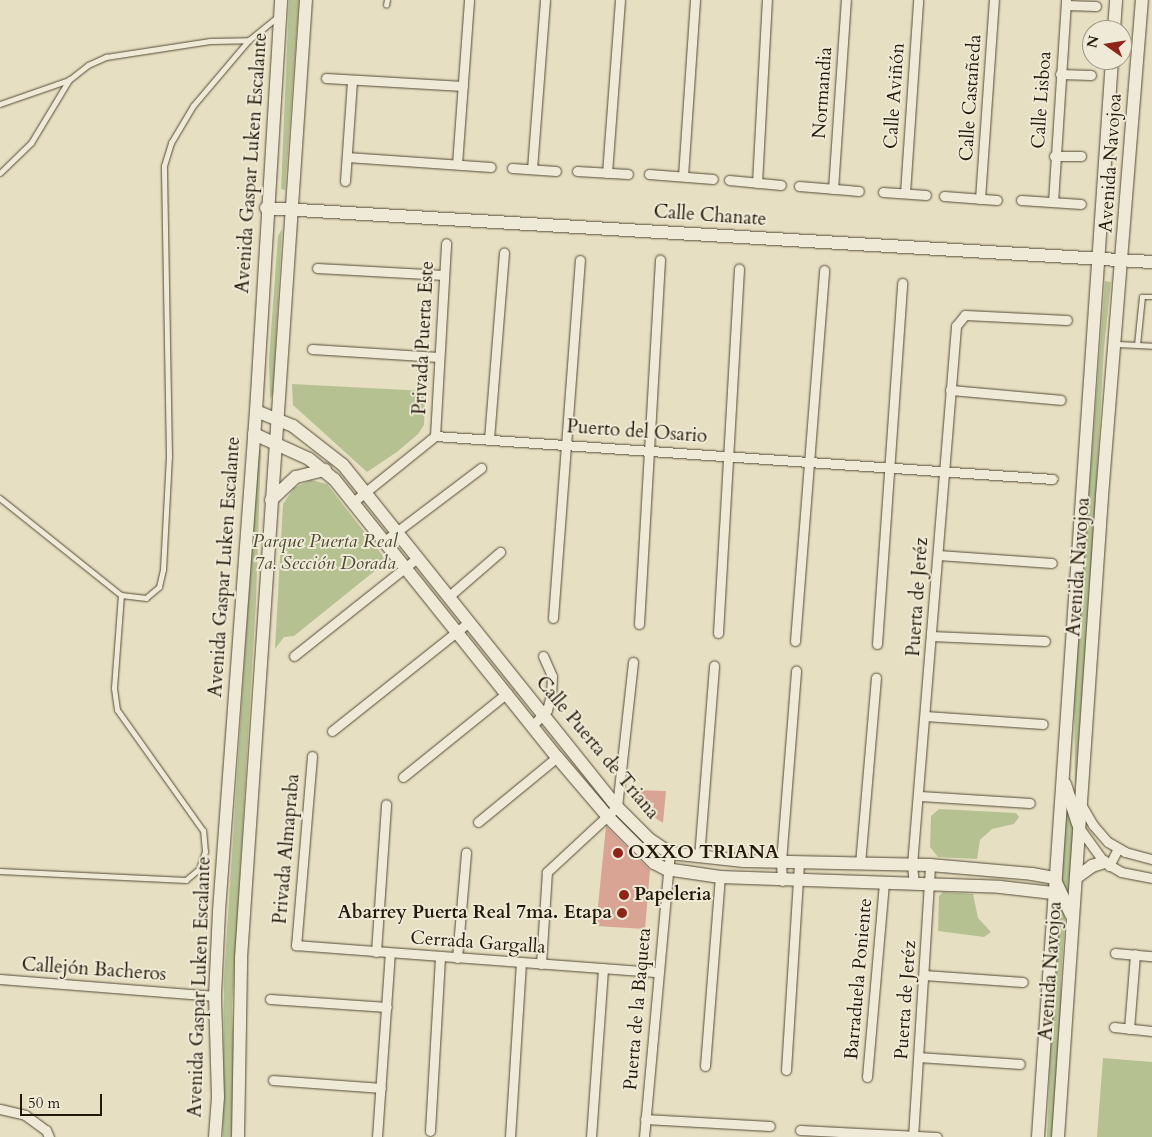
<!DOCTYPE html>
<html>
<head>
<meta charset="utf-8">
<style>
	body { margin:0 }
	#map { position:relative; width:1152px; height:1137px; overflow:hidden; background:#e7dfc1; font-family:Cardo,serif }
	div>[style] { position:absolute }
	.green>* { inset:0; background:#b6c192 }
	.building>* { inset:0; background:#daa494 }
	.roads { filter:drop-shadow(0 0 1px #544a37) drop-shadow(0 0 1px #544a37) }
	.lane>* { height:4.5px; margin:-2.25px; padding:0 2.25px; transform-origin:2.25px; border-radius:2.25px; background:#efead7 }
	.street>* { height:9px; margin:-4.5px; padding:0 4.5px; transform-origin:4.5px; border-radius:4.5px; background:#efead7 }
	.secondary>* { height:12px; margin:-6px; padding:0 6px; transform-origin:6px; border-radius:6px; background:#efead7 }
	.dots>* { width:14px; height:14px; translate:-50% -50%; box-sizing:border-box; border:2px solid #efead7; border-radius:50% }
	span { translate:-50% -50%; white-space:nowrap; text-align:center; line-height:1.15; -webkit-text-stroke:4px #efead7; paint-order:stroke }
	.street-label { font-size:19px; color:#231809 }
	.park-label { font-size:19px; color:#4f4b32; font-style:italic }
	.poi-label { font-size:19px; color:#231809; font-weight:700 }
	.left { translate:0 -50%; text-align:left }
	.right { translate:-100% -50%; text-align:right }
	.north { position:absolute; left:1082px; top:20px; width:50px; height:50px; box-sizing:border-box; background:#efead7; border:1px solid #9d9685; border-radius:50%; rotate:283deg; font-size:14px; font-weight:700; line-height:20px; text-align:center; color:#231809 }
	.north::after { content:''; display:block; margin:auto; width:18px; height:22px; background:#8f2418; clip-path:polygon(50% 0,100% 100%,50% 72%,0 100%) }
	.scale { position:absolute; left:20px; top:1094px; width:82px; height:22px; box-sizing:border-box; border:2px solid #231809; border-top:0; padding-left:6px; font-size:15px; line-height:18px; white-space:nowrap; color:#231809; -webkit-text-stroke:4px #efead7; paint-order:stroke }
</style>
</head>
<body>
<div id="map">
	<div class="green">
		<i style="clip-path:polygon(289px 0,299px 0,285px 190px,281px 189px)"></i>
		<i style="clip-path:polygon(282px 229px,273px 393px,270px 400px,269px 359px,278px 236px)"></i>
		<i style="clip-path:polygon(1105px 281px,1111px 282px,1104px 348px,1093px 549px,1075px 788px,1074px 692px)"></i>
		<i style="clip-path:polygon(292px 384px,425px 391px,424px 425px,418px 434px,397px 452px,367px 472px,293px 405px)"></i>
		<i style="clip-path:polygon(261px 449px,256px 602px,232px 1007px,235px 1078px,231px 1137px,223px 1137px,224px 977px,258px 451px)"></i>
		<i style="clip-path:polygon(311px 480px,327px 484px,387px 561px,294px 636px,284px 637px,275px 649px,283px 504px,294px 488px)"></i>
		<i style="clip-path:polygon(1066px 802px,1074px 831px,1069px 890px,1066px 892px,1062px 886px)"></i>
		<i style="clip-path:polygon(939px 809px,1016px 813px,1019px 817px,1014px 824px,992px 829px,980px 840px,977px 859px,938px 857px,930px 847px,931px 816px)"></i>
		<i style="clip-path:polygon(943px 892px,973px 894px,978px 918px,991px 932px,984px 937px,938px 931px,939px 896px)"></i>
		<i style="clip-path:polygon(1061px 898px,1066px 901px,1061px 982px,1062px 1020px,1053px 1137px,1047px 1137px,1053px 987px)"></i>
		<i style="clip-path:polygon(1103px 1058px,1152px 1062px,1152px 1137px,1097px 1137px)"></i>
	</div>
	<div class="building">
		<i style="clip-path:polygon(635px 790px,666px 791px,663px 823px,652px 816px,654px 803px,633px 799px)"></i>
		<i style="clip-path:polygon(606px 826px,650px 870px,645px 929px,596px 926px)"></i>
	</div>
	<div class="roads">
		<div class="lane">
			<i style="left:386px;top:5px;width:5px;rotate:-79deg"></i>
			<i style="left:0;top:104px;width:73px;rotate:-19.2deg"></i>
			<i style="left:69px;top:80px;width:24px;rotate:-38deg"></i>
			<i style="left:88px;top:65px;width:20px;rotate:-24deg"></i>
			<i style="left:106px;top:57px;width:105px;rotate:-8.7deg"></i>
			<i style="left:210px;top:41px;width:39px;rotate:-1deg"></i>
			<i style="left:0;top:173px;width:43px;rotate:-44.1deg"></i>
			<i style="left:31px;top:143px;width:74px;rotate:-58.9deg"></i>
			<i style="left:1117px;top:344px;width:35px;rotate:3deg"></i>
			<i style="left:1137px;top:345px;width:48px;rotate:-84.1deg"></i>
			<i style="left:1142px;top:297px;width:10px"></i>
			<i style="left:0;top:498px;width:155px;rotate:38.7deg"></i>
			<i style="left:121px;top:595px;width:25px;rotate:7deg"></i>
			<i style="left:146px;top:598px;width:17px;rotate:-40deg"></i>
			<i style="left:159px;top:587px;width:17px;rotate:-77deg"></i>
			<i style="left:163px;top:570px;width:113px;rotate:-87deg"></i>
			<i style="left:169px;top:457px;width:291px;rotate:-91deg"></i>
			<i style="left:164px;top:166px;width:24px;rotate:-73deg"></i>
			<i style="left:171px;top:143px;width:43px;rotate:-59.3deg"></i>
			<i style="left:193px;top:106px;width:87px;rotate:-49.7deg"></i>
			<i style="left:249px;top:40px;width:36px;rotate:-39deg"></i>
			<i style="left:0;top:871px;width:186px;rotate:2.8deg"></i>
			<i style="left:186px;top:880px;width:17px;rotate:-40deg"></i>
			<i style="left:199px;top:869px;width:18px;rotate:-71deg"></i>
			<i style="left:205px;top:852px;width:21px;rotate:-95deg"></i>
			<i style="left:203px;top:831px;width:148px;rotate:-125.4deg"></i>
			<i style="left:117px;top:710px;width:22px;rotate:-98deg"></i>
			<i style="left:114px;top:688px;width:93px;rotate:-85.7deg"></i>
		</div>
		<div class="street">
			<i style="left:1066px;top:5px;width:30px;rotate:2deg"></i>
			<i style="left:1060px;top:74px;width:31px;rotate:2deg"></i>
			<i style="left:326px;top:78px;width:137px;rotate:3.3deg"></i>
			<i style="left:1054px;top:156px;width:27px"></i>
			<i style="left:347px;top:157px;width:144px;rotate:4deg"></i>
			<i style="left:457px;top:164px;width:164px;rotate:-85.8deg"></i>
			<i style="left:512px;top:168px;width:44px;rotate:3.9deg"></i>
			<i style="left:532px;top:169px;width:169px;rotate:-85.6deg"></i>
			<i style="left:577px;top:171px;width:51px;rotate:3.4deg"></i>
			<i style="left:607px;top:173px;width:173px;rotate:-85.7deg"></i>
			<i style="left:649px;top:174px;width:64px;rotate:4.5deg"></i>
			<i style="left:683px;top:176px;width:176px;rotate:-86.1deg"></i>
			<i style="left:729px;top:180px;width:52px;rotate:5.5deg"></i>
			<i style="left:345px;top:181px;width:101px;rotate:-86deg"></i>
			<i style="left:757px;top:183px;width:183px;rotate:-86.9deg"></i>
			<i style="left:799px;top:186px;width:60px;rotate:4.8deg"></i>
			<i style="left:833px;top:189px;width:189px;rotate:-86.1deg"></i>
			<i style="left:883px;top:192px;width:43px;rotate:4deg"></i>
			<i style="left:905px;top:193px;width:193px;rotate:-86.1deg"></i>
			<i style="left:944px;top:196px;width:53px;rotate:4.3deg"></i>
			<i style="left:980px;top:199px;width:199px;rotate:-86deg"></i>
			<i style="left:1021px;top:200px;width:60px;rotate:3.8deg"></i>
			<i style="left:1053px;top:202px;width:202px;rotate:-86.3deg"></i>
			<i style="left:317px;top:268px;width:127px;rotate:3.2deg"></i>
			<i style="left:312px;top:349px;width:127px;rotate:3.6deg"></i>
			<i style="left:950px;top:390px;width:111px;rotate:5.1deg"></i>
			<i style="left:435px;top:436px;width:193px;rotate:-86.7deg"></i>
			<i style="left:489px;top:439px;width:187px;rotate:-85.4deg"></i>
			<i style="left:352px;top:503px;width:107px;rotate:-38.9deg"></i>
			<i style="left:435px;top:436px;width:619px;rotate:3.98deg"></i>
			<i style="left:383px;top:542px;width:123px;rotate:-37.1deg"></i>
			<i style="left:938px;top:555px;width:114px;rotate:4deg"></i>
			<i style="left:448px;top:597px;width:69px;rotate:-40.9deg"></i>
			<i style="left:553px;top:618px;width:359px;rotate:-85.7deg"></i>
			<i style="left:639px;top:624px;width:365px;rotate:-86.7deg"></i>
			<i style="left:718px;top:633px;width:365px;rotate:-86.7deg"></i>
			<i style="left:931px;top:636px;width:114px;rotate:2.5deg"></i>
			<i style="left:795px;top:641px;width:372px;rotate:-85.5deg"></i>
			<i style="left:877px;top:644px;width:362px;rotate:-86deg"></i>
			<i style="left:294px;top:656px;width:156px;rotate:-38.5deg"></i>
			<i style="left:925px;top:716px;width:118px;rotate:3.9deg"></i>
			<i style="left:532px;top:726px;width:22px;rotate:-47deg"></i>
			<i style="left:547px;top:710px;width:16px;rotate:-75deg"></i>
			<i style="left:551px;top:695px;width:19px;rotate:-87deg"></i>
			<i style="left:552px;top:676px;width:22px;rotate:-114deg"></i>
			<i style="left:332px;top:731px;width:175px;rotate:-38.5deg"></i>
			<i style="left:312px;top:756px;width:190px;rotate:94.8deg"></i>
			<i style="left:296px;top:945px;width:362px;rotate:4.3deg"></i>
			<i style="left:403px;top:777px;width:134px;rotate:-38.9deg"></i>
			<i style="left:920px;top:796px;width:110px;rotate:3.6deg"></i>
			<i style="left:1082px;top:806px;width:22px;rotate:60deg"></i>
			<i style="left:1093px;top:825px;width:23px;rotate:49deg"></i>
			<i style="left:1108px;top:842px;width:20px;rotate:30deg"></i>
			<i style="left:1125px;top:852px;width:28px;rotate:15deg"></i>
			<i style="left:478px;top:822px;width:102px;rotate:-39.4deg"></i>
			<i style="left:1080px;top:829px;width:41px;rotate:54deg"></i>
			<i style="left:1104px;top:862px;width:20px;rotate:30deg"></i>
			<i style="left:1121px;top:872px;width:32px;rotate:11deg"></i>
			<i style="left:699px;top:857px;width:192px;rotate:-85.5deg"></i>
			<i style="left:860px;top:864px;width:187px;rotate:-85.1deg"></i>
			<i style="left:1109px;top:866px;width:20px;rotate:-63deg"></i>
			<i style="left:782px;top:881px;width:19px;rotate:-93deg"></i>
			<i style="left:781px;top:862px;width:192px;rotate:-85.5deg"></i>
			<i style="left:914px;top:884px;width:19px;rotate:-96deg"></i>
			<i style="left:912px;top:865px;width:541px;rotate:-85.33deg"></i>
			<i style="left:956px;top:326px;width:14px;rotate:-51deg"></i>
			<i style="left:965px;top:315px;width:102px;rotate:2.8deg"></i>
			<i style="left:376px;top:952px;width:148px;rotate:-86.1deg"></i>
			<i style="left:1115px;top:953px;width:37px;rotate:5deg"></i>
			<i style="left:457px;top:958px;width:106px;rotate:-85.1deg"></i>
			<i style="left:541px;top:964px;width:92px;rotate:-86.3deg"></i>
			<i style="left:547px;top:872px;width:96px;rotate:-42.9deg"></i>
			<i style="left:617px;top:807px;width:146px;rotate:-83.7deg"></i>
			<i style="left:924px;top:975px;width:99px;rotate:4deg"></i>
			<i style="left:0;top:979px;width:216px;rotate:4.5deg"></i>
			<i style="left:270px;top:999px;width:117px;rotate:3.9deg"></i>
			<i style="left:1114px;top:1027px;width:38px;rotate:6deg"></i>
			<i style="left:1129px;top:1029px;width:75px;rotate:-85.4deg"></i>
			<i style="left:919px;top:1057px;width:101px;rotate:4deg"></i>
			<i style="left:705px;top:1066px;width:190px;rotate:-85.5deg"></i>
			<i style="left:786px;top:1070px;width:207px;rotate:-86.4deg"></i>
			<i style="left:867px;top:1077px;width:195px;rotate:-85deg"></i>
			<i style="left:273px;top:1080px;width:108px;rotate:4.2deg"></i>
			<i style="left:0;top:1109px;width:26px;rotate:13deg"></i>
			<i style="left:25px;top:1115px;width:26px;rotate:36deg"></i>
			<i style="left:46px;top:1130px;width:8px;rotate:67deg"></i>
			<i style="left:645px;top:1119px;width:125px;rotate:3.2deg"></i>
			<i style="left:800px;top:1130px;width:137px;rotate:2.9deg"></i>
			<i style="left:430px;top:1131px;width:174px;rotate:-86.7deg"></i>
			<i style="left:377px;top:1137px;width:184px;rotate:-86deg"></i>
			<i style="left:510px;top:1137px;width:174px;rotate:-86.4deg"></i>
			<i style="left:591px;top:1137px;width:169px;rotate:-85.9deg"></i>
			<i style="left:644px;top:1137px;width:285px;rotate:-84.8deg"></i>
			<i style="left:913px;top:1137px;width:273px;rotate:-86.4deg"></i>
		</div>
		<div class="secondary">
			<i style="left:1114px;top:30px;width:30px;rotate:-86deg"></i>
			<i style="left:266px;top:208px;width:888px;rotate:3.49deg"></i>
			<i style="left:256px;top:411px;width:40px;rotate:22deg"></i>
			<i style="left:293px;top:426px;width:63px;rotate:38deg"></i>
			<i style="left:343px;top:465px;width:438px;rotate:51.3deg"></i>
			<i style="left:617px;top:807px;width:45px;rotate:45deg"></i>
			<i style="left:649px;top:839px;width:25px;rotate:34deg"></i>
			<i style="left:670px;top:853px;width:74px;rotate:6.2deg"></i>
			<i style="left:744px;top:861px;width:186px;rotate:1.2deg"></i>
			<i style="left:930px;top:865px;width:102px;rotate:5deg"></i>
			<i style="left:1032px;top:874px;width:22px;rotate:10deg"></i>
			<i style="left:1054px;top:878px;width:40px;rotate:65deg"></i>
			<i style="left:254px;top:434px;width:60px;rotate:24.4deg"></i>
			<i style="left:309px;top:459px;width:32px;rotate:39deg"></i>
			<i style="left:334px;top:479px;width:356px;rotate:51.3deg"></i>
			<i style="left:557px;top:757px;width:80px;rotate:49.6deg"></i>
			<i style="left:609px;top:818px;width:64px;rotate:45deg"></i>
			<i style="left:654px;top:863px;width:13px;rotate:27deg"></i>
			<i style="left:666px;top:869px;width:55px;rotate:8.4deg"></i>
			<i style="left:720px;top:877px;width:280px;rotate:2deg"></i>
			<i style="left:1000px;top:887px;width:53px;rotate:6.5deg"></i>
			<i style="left:271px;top:500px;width:34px;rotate:-43deg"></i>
			<i style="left:296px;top:477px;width:30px;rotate:-14deg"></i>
			<i style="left:1065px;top:784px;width:42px;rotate:72deg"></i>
			<i style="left:1077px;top:877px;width:19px;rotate:-36deg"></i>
			<i style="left:1092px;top:866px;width:13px;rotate:-18deg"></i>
			<i style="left:215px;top:1137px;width:40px;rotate:-85.7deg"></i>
			<i style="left:218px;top:1097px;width:101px;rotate:-91.7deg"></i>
			<i style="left:215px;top:996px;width:85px;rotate:-87.3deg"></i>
			<i style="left:219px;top:911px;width:501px;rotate:-85.77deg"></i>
			<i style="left:256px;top:411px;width:412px;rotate:-86.5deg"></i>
			<i style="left:238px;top:1137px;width:179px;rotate:-89deg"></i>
			<i style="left:241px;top:958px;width:960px;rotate:-86.12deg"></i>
			<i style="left:1038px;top:1137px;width:1080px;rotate:-86.07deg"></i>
			<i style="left:1058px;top:1137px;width:643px;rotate:-86.07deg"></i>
			<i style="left:1102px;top:496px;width:498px;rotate:-85.4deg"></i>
		</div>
	</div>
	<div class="dots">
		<i style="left:618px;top:853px;background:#8f2418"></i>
		<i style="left:624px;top:895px;background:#8f2418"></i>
		<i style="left:622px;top:913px;background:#8f2418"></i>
	</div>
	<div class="street-label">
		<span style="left:823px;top:93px;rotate:-86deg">Normandia</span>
		<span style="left:895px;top:96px;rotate:-86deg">Calle Aviñón</span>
		<span style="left:971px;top:98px;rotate:-86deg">Calle Castañeda</span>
		<span style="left:1042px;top:100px;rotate:-86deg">Calle Lisboa</span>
		<span style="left:252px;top:163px;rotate:-86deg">Avenida Gaspar Luken Escalante</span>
		<span style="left:1111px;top:163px;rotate:-86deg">Avenida Navojoa</span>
		<span style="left:710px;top:216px;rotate:4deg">Calle Chanate</span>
		<span style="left:424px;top:338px;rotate:-87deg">Privada Puerta Este</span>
		<span style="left:637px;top:432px;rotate:4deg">Puerto del Osario</span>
		<span style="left:225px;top:567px;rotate:-86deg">Avenida Gaspar Luken Escalante</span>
		<span style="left:1079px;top:567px;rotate:-86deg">Avenida Navojoa</span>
		<span style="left:918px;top:597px;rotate:-86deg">Puerta de Jeréz</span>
		<span style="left:597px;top:748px;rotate:50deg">Calle Puerta de Triana</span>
		<span style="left:287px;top:849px;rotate:-85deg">Privada Almapraba</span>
		<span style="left:478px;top:943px;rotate:4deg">Cerrada Gargalla</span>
		<span style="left:94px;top:970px;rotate:4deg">Callejón Bacheros</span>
		<span style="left:1051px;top:971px;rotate:-86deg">Avenida Navojoa</span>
		<span style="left:859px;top:979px;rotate:-85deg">Barraduela Poniente</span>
		<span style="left:200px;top:987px;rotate:-88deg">Avenida Gaspar Luken Escalante</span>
		<span style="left:906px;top:1000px;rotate:-86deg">Puerta de Jeréz</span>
		<span style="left:638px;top:1009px;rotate:-85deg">Puerta de la Baqueta</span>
	</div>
	<div class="park-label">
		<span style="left:325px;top:553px">Parque Puerta Real<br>7a. Sección Dorada</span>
	</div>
	<div class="poi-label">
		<span class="left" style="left:628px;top:853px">OXXO TRIANA</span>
		<span class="left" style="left:634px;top:895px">Papeleria</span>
		<span class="right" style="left:612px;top:913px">Abarrey Puerta Real 7ma. Etapa</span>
	</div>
	<div class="north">N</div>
	<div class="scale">50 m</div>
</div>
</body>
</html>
